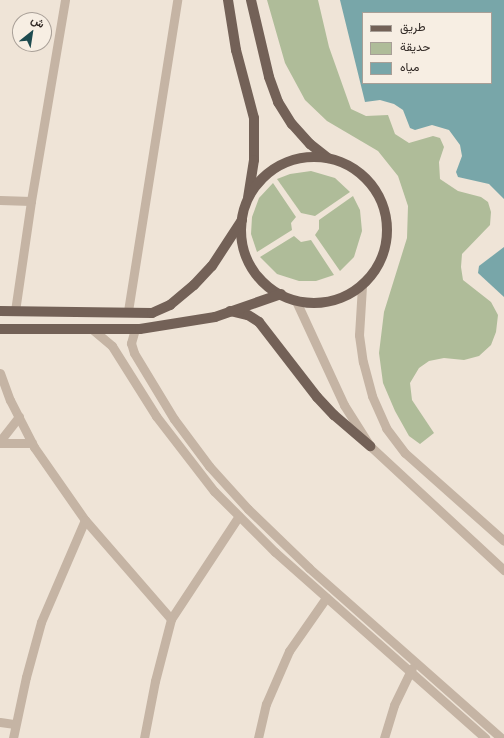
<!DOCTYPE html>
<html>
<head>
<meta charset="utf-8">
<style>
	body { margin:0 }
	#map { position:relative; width:504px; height:738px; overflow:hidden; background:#efe4d7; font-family:Figtree,Vazirmatn,sans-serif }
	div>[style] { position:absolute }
	.green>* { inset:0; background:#afbc99 }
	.water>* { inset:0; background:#78a6a9 }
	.minor>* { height:9px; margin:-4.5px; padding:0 4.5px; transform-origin:4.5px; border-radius:4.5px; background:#c5b4a4 }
	.major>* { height:10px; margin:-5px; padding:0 5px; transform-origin:5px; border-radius:5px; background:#736157 }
	.major>.ring { margin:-5px; padding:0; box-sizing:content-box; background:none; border:10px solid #736157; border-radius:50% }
	span { translate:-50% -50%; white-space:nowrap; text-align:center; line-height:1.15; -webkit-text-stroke:3px #f7eee3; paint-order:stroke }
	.legend { position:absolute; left:362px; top:12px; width:130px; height:72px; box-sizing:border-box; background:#f7eee3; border:1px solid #a89f97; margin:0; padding:5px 7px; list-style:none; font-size:12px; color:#312925 }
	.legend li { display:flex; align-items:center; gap:8px; height:20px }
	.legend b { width:20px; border:1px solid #a89f97 }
	.north { position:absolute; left:12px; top:12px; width:40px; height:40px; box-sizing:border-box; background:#f7eee3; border:1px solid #a89f97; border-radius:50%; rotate:30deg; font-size:11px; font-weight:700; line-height:16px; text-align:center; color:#312925 }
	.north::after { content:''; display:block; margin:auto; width:14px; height:18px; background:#1e4b50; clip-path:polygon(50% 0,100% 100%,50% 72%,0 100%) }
</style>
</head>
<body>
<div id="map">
	<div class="green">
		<i style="clip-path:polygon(267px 0,318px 0,329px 47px,351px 109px,366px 116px,388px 115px,395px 134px,409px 143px,433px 136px,440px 138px,444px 147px,439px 162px,440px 179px,458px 191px,481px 197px,488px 202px,491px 212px,490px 225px,462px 254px,461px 267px,463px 280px,491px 302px,498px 315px,496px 332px,491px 345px,479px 356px,464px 360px,444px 358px,429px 361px,419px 368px,410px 383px,412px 400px,434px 433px,420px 444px,409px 436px,395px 411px,383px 383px,379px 353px,384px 312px,407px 238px,408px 206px,398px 176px,378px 151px,327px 121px,305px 100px,285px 63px)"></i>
		<i style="clip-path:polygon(311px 171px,335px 178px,350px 192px,315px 216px,301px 213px,277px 179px,290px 174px)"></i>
		<i style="clip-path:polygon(273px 183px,296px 217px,291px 223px,292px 230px,257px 252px,251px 234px,252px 217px,259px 198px)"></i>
		<i style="clip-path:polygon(353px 196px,360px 210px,362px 231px,354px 257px,340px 271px,315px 235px,319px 229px,319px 220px)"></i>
		<i style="clip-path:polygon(294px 236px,301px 242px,311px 240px,334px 275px,316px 281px,299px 281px,277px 274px,260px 257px)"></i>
	</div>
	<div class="water">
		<i style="clip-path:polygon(evenodd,340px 0,504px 0,504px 199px,489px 184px,458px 177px,456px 172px,462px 156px,460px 145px,449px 130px,432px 125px,415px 130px,410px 128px,403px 110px,394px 104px,380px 100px,365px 102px,340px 0,363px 13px,491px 13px,491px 83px,363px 83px,363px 13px)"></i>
		<i style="clip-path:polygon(504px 247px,504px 297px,478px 273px,479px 266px)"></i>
	</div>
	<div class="minor">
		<i style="left:0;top:200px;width:31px;rotate:2deg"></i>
		<i style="left:362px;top:286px;width:49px;rotate:93.5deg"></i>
		<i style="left:359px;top:335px;width:27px;rotate:82deg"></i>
		<i style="left:363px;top:362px;width:35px;rotate:75deg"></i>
		<i style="left:372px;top:396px;width:35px;rotate:66deg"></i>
		<i style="left:386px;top:428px;width:31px;rotate:53deg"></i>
		<i style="left:405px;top:453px;width:132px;rotate:41.6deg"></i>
		<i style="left:296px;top:301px;width:115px;rotate:65.2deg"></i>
		<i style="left:344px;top:405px;width:49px;rotate:57.6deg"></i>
		<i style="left:370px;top:446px;width:183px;rotate:42.8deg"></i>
		<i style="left:15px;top:311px;width:111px;rotate:-81.7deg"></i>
		<i style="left:31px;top:201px;width:204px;rotate:-80.4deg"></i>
		<i style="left:128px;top:311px;width:315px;rotate:-81deg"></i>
		<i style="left:92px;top:329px;width:26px;rotate:40deg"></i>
		<i style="left:112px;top:346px;width:83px;rotate:57.8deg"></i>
		<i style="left:156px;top:416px;width:95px;rotate:52.3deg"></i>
		<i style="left:214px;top:491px;width:86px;rotate:45deg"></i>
		<i style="left:275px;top:552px;width:281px;rotate:41.5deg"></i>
		<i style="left:135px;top:329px;width:15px;rotate:106deg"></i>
		<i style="left:131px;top:343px;width:10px;rotate:73deg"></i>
		<i style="left:134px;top:353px;width:77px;rotate:58.8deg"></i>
		<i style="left:174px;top:419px;width:59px;rotate:53.3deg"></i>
		<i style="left:209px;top:466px;width:58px;rotate:47.8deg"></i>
		<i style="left:248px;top:509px;width:85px;rotate:44deg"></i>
		<i style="left:309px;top:568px;width:256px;rotate:41.5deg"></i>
		<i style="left:0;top:373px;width:29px;rotate:70deg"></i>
		<i style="left:10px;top:400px;width:53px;rotate:62.9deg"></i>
		<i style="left:34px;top:447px;width:89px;rotate:55.1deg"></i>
		<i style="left:85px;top:520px;width:131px;rotate:49deg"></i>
		<i style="left:0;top:441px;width:31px;rotate:-52deg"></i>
		<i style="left:0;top:443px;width:32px"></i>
		<i style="left:0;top:722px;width:15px;rotate:8deg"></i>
		<i style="left:13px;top:738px;width:62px;rotate:-78deg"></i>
		<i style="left:26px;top:677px;width:57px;rotate:-74.7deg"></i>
		<i style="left:41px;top:622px;width:111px;rotate:-66.7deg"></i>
		<i style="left:144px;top:738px;width:58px;rotate:-79.1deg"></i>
		<i style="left:155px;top:681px;width:64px;rotate:-75.5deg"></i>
		<i style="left:171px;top:619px;width:123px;rotate:-56.6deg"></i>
		<i style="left:258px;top:738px;width:35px;rotate:-77deg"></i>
		<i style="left:266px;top:704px;width:58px;rotate:-66.5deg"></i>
		<i style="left:289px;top:651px;width:65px;rotate:-55.1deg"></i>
		<i style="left:384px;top:738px;width:34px;rotate:-73deg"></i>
		<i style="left:394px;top:705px;width:41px;rotate:-64.1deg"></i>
	</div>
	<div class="major">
		<i style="left:228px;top:0;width:51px;rotate:80.9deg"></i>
		<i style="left:236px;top:50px;width:70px;rotate:75.2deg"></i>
		<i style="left:254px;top:118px;width:42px;rotate:90deg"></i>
		<i style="left:254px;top:160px;width:37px;rotate:99deg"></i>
		<i style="left:251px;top:0;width:79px;rotate:76.8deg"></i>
		<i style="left:269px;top:77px;width:27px;rotate:70deg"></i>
		<i style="left:278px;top:102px;width:26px;rotate:58deg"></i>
		<i style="left:292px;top:124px;width:27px;rotate:48deg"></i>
		<i style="left:310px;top:144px;width:23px;rotate:38deg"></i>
		<i class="ring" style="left:241px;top:157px;width:136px;height:136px"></i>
		<i style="left:0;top:311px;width:152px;rotate:0.8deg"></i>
		<i style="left:152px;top:313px;width:20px;rotate:-24deg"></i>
		<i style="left:170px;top:305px;width:31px;rotate:-40deg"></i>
		<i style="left:194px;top:285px;width:26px;rotate:-47deg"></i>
		<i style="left:212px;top:266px;width:55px;rotate:-56.9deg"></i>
		<i style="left:230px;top:311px;width:18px;rotate:13deg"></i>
		<i style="left:248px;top:315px;width:13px;rotate:32deg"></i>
		<i style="left:259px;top:322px;width:95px;rotate:52.3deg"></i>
		<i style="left:317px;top:397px;width:25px;rotate:47deg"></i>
		<i style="left:334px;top:415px;width:48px;rotate:40.7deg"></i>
		<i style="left:0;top:329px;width:140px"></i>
		<i style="left:140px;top:329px;width:76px;rotate:-9.1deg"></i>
		<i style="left:215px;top:317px;width:70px;rotate:-19.2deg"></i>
	</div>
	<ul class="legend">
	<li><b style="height:5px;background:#736157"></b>طريق</li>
	<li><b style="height:11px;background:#afbc99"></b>حديقة</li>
	<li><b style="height:11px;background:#78a6a9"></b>مياه</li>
	</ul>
	<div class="north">ش</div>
</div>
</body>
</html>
